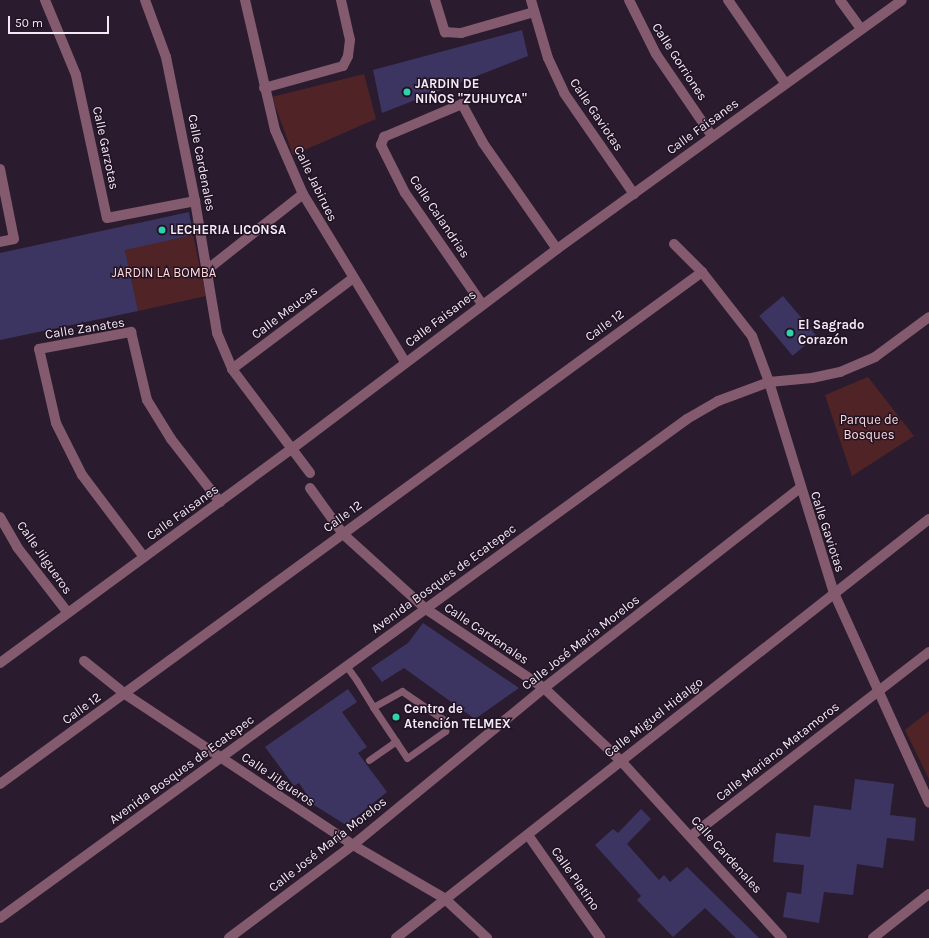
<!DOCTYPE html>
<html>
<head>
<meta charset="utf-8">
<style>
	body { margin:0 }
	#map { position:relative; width:929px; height:938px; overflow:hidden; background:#2a1c2e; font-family:Karla,sans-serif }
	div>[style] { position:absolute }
	.green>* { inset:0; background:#502426 }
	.building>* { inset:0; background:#3c3561; transform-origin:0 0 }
	.service>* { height:7px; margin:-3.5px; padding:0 3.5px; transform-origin:3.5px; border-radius:3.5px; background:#835a6e }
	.minor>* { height:10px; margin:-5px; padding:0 5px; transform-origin:5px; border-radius:5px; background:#835a6e }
	.dots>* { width:11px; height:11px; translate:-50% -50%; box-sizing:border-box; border:2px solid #211324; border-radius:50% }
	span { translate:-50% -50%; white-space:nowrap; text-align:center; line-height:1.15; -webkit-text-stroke:3px #211324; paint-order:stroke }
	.street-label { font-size:13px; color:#f3e9f5 }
	.poi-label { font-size:13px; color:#f3e9f5; font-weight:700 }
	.left { translate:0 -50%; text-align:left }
	.park-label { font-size:13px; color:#fed9d8 }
	.scale { position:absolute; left:8px; top:16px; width:101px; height:18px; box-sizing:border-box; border:2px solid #f3e9f5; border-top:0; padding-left:5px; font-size:12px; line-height:14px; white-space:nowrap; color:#f3e9f5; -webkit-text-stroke:3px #211324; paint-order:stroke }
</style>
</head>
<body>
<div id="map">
	<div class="green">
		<i style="clip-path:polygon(364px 74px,376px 119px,293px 155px,272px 97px)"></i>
		<i style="clip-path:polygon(130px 224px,136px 247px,193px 235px,206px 296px,138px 311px,120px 227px)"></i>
		<i style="clip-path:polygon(868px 377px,914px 436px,852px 476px,825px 395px)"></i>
		<i style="clip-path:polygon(929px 711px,929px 779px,905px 730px)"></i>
	</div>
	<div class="building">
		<i style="clip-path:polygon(522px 30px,528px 56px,382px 113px,373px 70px)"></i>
		<i style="clip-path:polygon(189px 212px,193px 235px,125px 250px,138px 311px,0 340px,0 253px)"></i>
		<i style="left:783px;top:296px;width:52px;height:31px;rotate:50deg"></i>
		<i style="clip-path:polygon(423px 623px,519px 688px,475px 719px,404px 668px,382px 682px,371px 668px,408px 643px)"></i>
		<i style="clip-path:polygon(348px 689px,357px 702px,342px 712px,367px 747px,358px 753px,387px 792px,346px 825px,314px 805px,299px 783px,294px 786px,265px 747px)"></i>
		<i style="clip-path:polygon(855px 779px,894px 784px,890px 815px,916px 818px,914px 841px,887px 838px,883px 868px,857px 864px,853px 895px,824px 892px,819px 923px,783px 917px,787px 892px,801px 894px,804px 865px,773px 862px,776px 833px,810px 837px,814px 805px,851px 810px)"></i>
		<i style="clip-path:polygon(641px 809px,651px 819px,627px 844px,659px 880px,664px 875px,670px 882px,687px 867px,759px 938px,736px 938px,705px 908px,673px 937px,637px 900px,641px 896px,595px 845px,613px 829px,618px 833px)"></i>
	</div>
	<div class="service">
		<i style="left:347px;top:667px;width:17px;rotate:54deg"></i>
		<i style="left:357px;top:681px;width:31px;rotate:58deg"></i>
		<i style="left:373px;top:707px;width:61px;rotate:56.3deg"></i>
		<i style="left:407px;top:758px;width:47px;rotate:-35.4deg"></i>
		<i style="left:445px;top:731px;width:11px;rotate:-95deg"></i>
		<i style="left:444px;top:720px;width:51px;rotate:-145.4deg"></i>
		<i style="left:402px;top:691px;width:33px;rotate:151deg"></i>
		<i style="left:369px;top:760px;width:33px;rotate:-35deg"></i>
	</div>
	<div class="minor">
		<i style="left:45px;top:0;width:81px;rotate:67.5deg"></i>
		<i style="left:76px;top:75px;width:146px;rotate:77.8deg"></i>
		<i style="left:107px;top:218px;width:90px;rotate:-10.9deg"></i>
		<i style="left:145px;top:0;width:61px;rotate:69.8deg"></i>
		<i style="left:166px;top:57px;width:147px;rotate:78.6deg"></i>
		<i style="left:195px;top:201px;width:134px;rotate:80.5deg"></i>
		<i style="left:217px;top:333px;width:39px;rotate:67deg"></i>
		<i style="left:232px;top:369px;width:130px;rotate:53.1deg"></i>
		<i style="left:245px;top:0;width:133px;rotate:77deg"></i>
		<i style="left:275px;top:130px;width:70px;rotate:66.4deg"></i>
		<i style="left:303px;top:194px;width:197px;rotate:58.7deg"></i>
		<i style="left:435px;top:0;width:34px;rotate:73deg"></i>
		<i style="left:445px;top:32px;width:16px;rotate:4deg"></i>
		<i style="left:461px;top:33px;width:76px;rotate:-16deg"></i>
		<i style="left:531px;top:0;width:60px;rotate:73.7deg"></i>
		<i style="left:548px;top:58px;width:38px;rotate:65deg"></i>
		<i style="left:564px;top:93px;width:123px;rotate:55.3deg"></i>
		<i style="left:629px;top:0;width:60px;rotate:63.4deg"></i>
		<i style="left:656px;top:54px;width:99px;rotate:55.7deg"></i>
		<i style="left:728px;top:0;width:101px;rotate:55.5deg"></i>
		<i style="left:840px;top:0;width:36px;rotate:54deg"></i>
		<i style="left:264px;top:88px;width:82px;rotate:-15.6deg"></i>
		<i style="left:343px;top:66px;width:11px;rotate:-63deg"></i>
		<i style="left:348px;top:56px;width:16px;rotate:-83deg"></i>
		<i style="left:350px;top:40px;width:41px;rotate:-102.7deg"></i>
		<i style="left:0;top:169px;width:71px;rotate:78.7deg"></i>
		<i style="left:14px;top:239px;width:14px;rotate:168deg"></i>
		<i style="left:674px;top:244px;width:40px;rotate:45deg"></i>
		<i style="left:702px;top:272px;width:81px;rotate:52deg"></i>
		<i style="left:752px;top:336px;width:49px;rotate:69.7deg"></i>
		<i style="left:769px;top:382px;width:221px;rotate:72.9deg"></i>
		<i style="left:834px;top:593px;width:230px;rotate:65.6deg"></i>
		<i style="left:208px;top:269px;width:121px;rotate:-38.3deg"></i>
		<i style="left:482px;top:304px;width:135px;rotate:-124.7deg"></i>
		<i style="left:405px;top:193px;width:54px;rotate:-116.6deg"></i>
		<i style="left:381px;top:145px;width:9px;rotate:-69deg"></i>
		<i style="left:384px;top:137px;width:85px;rotate:-22.9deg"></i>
		<i style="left:462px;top:104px;width:44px;rotate:61.7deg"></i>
		<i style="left:483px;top:143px;width:129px;rotate:55.1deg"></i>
		<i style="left:232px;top:369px;width:150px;rotate:-36.9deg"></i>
		<i style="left:310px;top:488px;width:57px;rotate:54.3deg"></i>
		<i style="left:343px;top:534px;width:112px;rotate:42.1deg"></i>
		<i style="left:426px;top:609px;width:142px;rotate:33.8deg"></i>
		<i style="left:544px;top:688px;width:106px;rotate:43.5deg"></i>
		<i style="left:621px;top:761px;width:239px;rotate:47.7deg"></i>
		<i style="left:0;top:517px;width:34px;rotate:60deg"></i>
		<i style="left:17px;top:547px;width:83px;rotate:52.3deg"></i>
		<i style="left:144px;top:557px;width:103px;rotate:-127.1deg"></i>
		<i style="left:82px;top:475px;width:58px;rotate:-116.6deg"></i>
		<i style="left:56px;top:423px;width:76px;rotate:-102.9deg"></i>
		<i style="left:39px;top:349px;width:94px;rotate:-10.5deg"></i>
		<i style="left:131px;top:332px;width:70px;rotate:76.8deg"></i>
		<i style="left:147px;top:400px;width:46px;rotate:58.4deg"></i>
		<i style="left:171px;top:439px;width:80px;rotate:52.1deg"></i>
		<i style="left:84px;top:661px;width:53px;rotate:38.8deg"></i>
		<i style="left:125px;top:694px;width:273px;rotate:33.5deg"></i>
		<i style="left:353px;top:845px;width:105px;rotate:30.2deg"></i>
		<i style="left:444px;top:898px;width:59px;rotate:42.9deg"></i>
		<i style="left:0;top:663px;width:363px;rotate:-36.3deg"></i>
		<i style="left:293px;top:448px;width:331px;rotate:-37deg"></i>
		<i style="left:557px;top:249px;width:425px;rotate:-35.8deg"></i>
		<i style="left:0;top:784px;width:869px;rotate:-36.1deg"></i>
		<i style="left:528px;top:835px;width:126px;rotate:55deg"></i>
		<i style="left:691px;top:836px;width:301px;rotate:-37.7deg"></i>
		<i style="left:0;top:918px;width:849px;rotate:-35.99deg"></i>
		<i style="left:687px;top:419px;width:36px;rotate:-30deg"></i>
		<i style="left:718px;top:401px;width:54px;rotate:-20.4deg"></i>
		<i style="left:769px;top:382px;width:43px;rotate:-5.3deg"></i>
		<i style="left:812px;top:378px;width:29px;rotate:-12deg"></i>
		<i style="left:840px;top:372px;width:38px;rotate:-23deg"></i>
		<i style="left:875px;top:357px;width:67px;rotate:-36.5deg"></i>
		<i style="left:229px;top:938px;width:155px;rotate:-36.9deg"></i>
		<i style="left:353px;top:845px;width:247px;rotate:-39.4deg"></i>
		<i style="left:544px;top:688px;width:325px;rotate:-38deg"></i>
		<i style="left:396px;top:938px;width:678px;rotate:-38.17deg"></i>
		<i style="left:873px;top:938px;width:71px;rotate:-38.2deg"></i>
	</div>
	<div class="dots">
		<i style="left:407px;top:92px;background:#2dd4ab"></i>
		<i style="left:162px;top:230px;background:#2dd4ab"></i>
		<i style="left:790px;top:333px;background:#2dd4ab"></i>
		<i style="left:396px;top:717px;background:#2dd4ab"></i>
	</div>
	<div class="street-label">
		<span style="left:679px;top:62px;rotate:57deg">Calle Gorriones</span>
		<span style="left:596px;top:115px;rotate:56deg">Calle Gaviotas</span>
		<span style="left:703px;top:127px;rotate:-36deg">Calle Faisanes</span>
		<span style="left:105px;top:148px;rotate:78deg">Calle Garzotas</span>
		<span style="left:201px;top:163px;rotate:79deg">Calle Cardenales</span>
		<span style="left:315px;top:184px;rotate:64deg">Calle Jabirues</span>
		<span style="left:439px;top:217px;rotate:56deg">Calle Calandrias</span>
		<span style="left:285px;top:313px;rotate:-37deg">Calle Meucas</span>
		<span style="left:441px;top:319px;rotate:-37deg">Calle Faisanes</span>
		<span style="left:605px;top:326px;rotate:-36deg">Calle 12</span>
		<span style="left:85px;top:329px;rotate:-9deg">Calle Zanates</span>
		<span style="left:183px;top:513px;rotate:-36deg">Calle Faisanes</span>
		<span style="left:343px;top:517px;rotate:-36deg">Calle 12</span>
		<span style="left:827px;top:532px;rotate:72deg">Calle Gaviotas</span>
		<span style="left:44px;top:558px;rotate:55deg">Calle Jilgueros</span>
		<span style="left:444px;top:579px;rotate:-36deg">Avenida Bosques de Ecatepec</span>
		<span style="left:486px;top:634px;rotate:34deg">Calle Cardenales</span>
		<span style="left:581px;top:643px;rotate:-38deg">Calle José María Morelos</span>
		<span style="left:82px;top:709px;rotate:-36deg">Calle 12</span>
		<span style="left:654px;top:718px;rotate:-38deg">Calle Miguel Hidalgo</span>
		<span style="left:778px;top:752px;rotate:-38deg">Calle Mariano Matamoros</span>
		<span style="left:182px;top:770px;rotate:-36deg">Avenida Bosques de Ecatepec</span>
		<span style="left:278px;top:780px;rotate:34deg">Calle Jilgueros</span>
		<span style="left:328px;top:845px;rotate:-38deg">Calle José María Morelos</span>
		<span style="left:726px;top:855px;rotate:48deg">Calle Cardenales</span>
		<span style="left:575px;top:879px;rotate:55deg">Calle Platino</span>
	</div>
	<div class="poi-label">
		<span class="left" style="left:415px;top:92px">JARDIN DE<br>NIÑOS "ZUHUYCA"</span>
		<span class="left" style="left:170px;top:230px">LECHERIA LICONSA</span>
		<span class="left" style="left:798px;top:333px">El Sagrado<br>Corazón</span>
		<span class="left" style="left:404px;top:717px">Centro de<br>Atención TELMEX</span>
	</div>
	<div class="park-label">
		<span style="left:164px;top:273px">JARDIN LA BOMBA</span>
		<span style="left:869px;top:428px">Parque de<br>Bosques</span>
	</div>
	<div class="scale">50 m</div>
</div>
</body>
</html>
